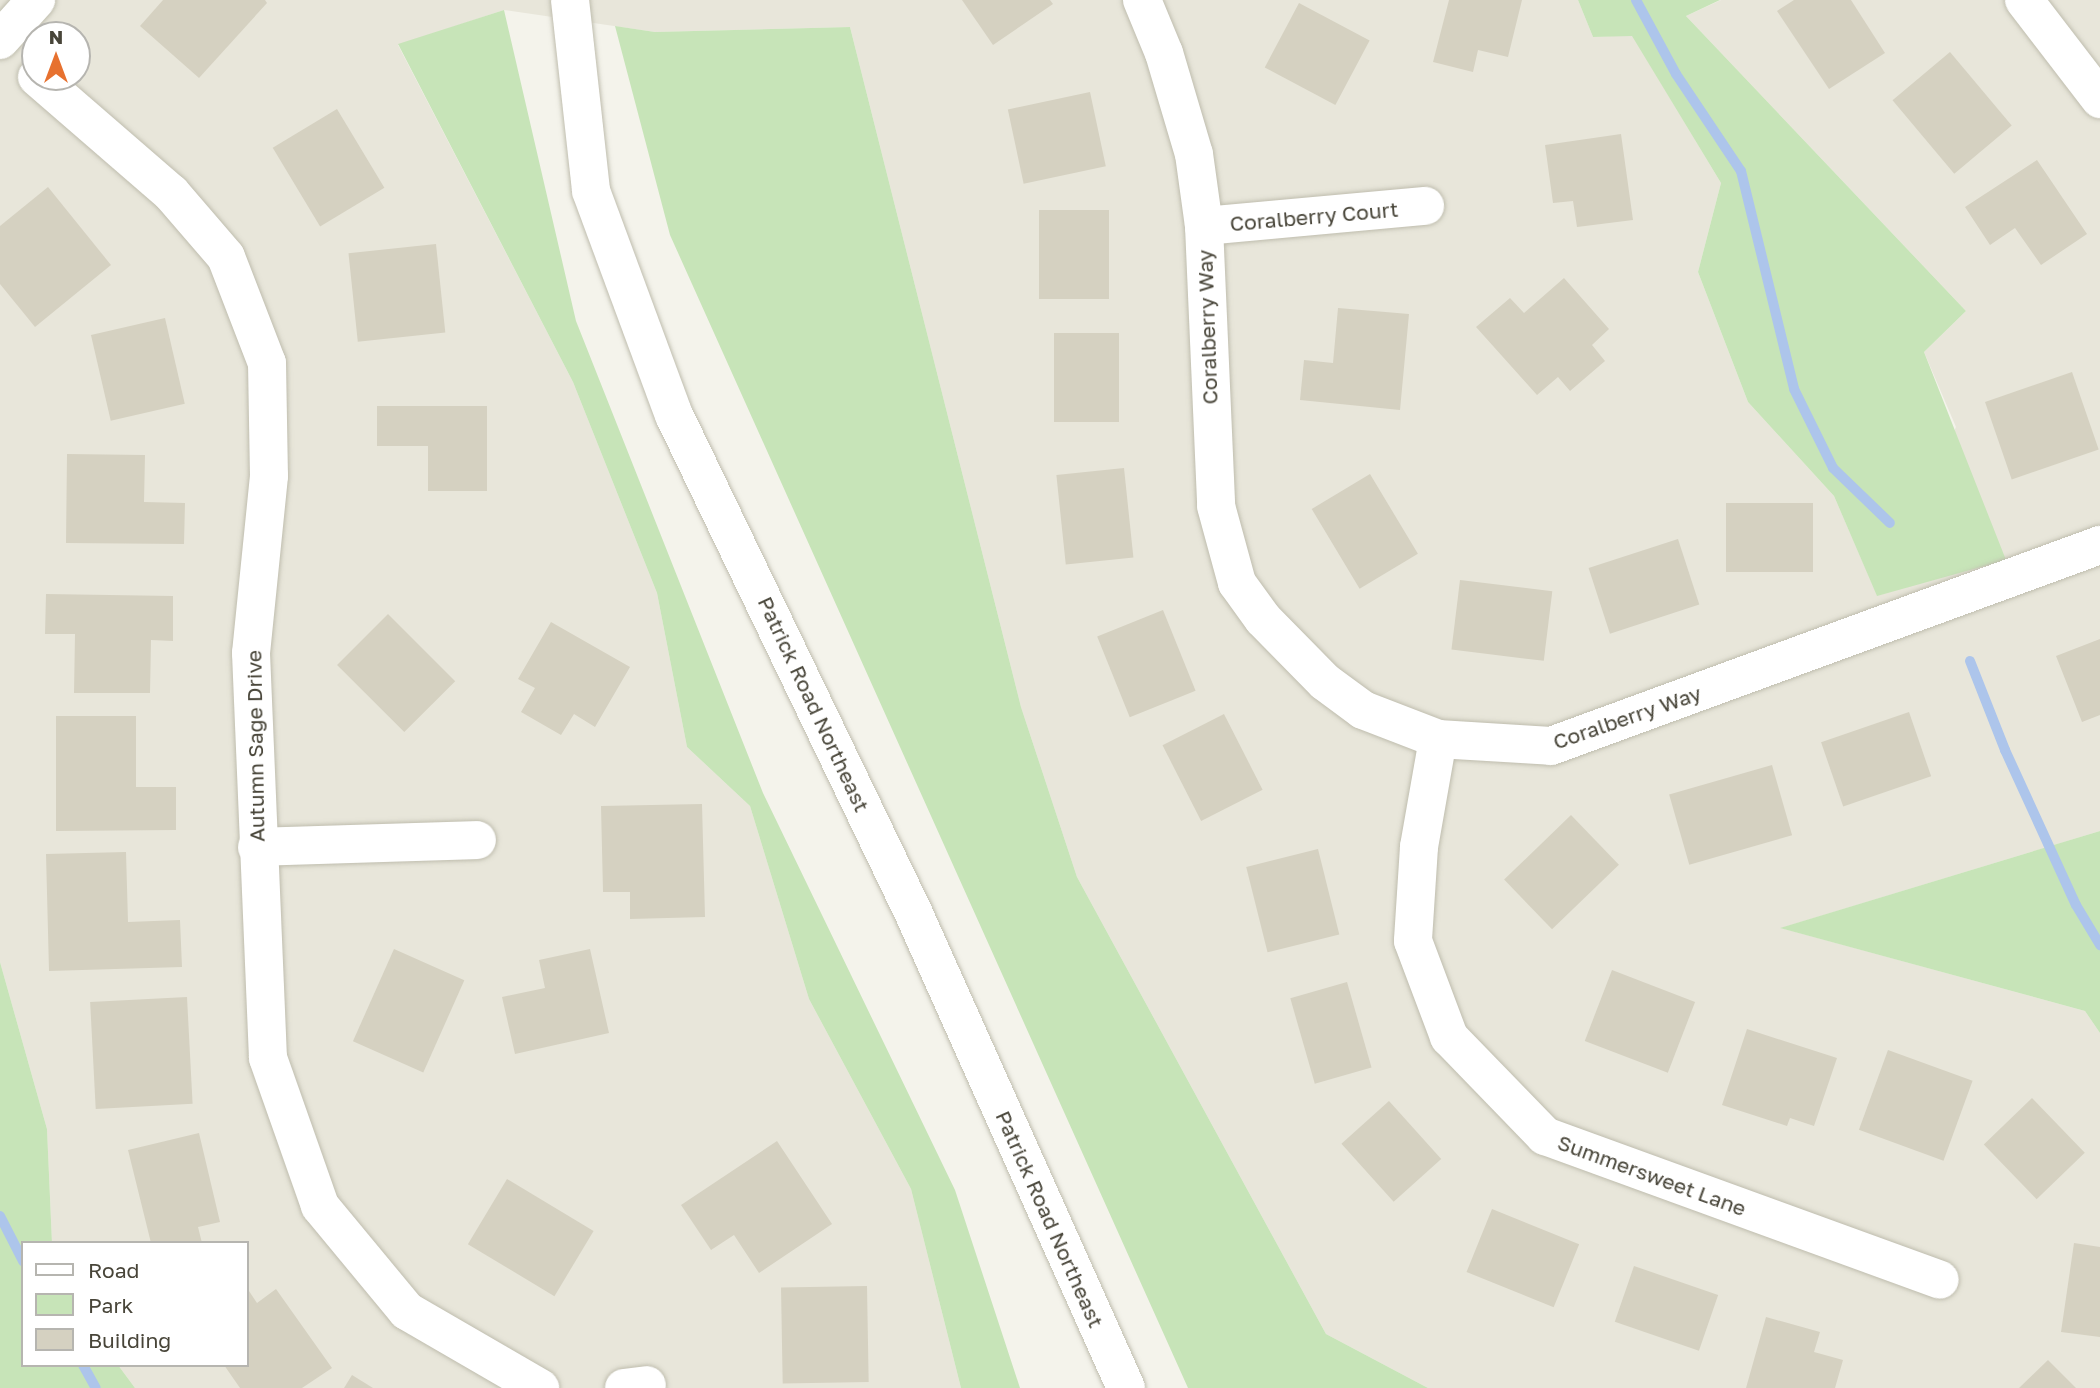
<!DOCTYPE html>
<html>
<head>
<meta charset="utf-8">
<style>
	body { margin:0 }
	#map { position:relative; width:2100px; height:1388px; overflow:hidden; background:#f4f3eb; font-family:"Golos Text",sans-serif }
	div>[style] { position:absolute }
	.residential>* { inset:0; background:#e8e6da }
	.green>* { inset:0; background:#c7e4b8 }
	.stream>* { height:10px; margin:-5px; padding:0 5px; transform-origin:5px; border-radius:5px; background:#adc5eb }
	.building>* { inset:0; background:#d5d1c1; transform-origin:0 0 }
	.roads { filter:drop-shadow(0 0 2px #bfbdae) drop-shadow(0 0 2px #bfbdae) }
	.minor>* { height:38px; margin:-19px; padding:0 19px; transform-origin:19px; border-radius:19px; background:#fff }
	.tertiary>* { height:38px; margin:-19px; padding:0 19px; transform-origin:19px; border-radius:19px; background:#fff }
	span { translate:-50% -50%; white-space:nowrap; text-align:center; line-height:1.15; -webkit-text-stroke:7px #fff; paint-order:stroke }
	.street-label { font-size:21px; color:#484539 }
	.legend { position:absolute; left:21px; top:1241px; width:228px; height:126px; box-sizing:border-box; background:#fff; border:2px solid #b6b5b0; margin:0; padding:9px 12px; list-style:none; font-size:21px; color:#484539 }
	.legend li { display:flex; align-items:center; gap:14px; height:35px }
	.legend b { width:35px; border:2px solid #b6b5b0 }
	.north { position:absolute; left:21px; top:21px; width:70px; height:70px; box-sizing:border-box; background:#fff; border:2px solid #b6b5b0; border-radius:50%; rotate:0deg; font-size:19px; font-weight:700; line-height:28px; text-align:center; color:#484539 }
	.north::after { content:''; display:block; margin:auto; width:24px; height:32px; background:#e7712f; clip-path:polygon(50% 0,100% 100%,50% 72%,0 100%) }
</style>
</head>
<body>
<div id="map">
	<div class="residential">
		<i style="clip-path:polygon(evenodd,0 0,1578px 0,1593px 37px,1632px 35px,1721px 183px,1698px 272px,1748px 402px,1834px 496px,1877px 595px,1956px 427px,1924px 352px,1966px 311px,1686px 16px,1721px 0,2100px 0,2100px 831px,1781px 928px,2085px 1011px,2100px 1033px,2100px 1388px,1428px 1388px,1326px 1334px,1077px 877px,1021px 707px,850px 27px,655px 32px,504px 10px,398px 45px,573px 382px,657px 593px,687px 747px,750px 806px,809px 999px,911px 1189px,961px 1388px,135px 1388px,118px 1365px,247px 1365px,247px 1243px,52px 1243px,47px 1129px,0 962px,0 0,35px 35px,77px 35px,77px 77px,35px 77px,35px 35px)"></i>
	</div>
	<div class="green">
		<i style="clip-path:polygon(1578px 0,1720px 0,1686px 16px,1966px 311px,1924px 352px,2006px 560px,1877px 596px,1834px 496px,1748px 402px,1698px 272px,1721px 183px,1632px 36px,1593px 37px)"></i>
		<i style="clip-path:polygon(504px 10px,576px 321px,763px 793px,955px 1190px,1020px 1388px,961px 1388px,911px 1189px,809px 999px,750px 806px,687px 747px,657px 593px,573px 382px,398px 44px)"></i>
		<i style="clip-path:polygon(615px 26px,655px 32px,850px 27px,1021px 707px,1077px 877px,1326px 1334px,1428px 1388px,1188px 1388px,670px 235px)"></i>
		<i style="clip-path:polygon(2100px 831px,2100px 1033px,2085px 1011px,1780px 928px)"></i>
		<i style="clip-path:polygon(0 962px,47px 1129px,52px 1243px,23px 1243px,23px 1365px,118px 1365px,135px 1388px,0 1388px)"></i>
	</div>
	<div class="stream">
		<i style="left:1636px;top:0;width:84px;rotate:61.6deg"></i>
		<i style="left:1676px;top:74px;width:117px;rotate:56.2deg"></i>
		<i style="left:1741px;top:171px;width:224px;rotate:76.3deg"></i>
		<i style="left:1794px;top:389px;width:88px;rotate:63.7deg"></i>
		<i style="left:1833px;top:468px;width:79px;rotate:44deg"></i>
		<i style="left:1970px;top:661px;width:96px;rotate:68.5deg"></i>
		<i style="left:2005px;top:750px;width:170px;rotate:65.4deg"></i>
		<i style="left:2076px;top:905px;width:47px;rotate:59deg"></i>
		<i style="left:0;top:1216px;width:51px;rotate:62.9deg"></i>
		<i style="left:83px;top:1365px;width:26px;rotate:61deg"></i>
	</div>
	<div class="building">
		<i style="clip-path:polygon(163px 0,265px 0,267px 3px,199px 78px,140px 26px)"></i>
		<i style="clip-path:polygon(962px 0,1050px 0,1053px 4px,993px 45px)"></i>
		<i style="clip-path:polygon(1449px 0,1522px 0,1508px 57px,1478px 50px,1473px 72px,1433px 62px)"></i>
		<i style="clip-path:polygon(1794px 0,1851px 0,1885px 53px,1829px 89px,1777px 11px)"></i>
		<i style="left:1299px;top:3px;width:80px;height:73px;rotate:28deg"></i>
		<i style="left:1950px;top:52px;width:96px;height:75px;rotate:50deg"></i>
		<i style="left:1090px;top:92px;width:76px;height:84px;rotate:78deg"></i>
		<i style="left:337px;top:109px;width:92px;height:75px;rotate:59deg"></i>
		<i style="clip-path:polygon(1621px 134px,1633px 220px,1577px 227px,1573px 201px,1553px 203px,1545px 145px)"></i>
		<i style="clip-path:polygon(2037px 160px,2087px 234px,2041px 265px,2015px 228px,1990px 245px,1965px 207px)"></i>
		<i style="clip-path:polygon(48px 187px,111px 265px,35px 327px,0 284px,0 226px)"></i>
		<i style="left:1039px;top:210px;width:70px;height:89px"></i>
		<i style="left:436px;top:244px;width:89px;height:88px;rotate:84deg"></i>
		<i style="clip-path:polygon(1564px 278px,1609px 329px,1592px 345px,1605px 361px,1570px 391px,1558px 377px,1537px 395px,1476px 327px,1510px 298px,1524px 313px)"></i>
		<i style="clip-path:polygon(1338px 308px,1409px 314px,1400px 410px,1300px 400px,1304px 360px,1333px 363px)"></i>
		<i style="left:165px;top:318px;width:88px;height:76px;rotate:77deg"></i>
		<i style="left:1054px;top:333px;width:65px;height:89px"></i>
		<i style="left:2072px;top:372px;width:82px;height:92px;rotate:71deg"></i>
		<i style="clip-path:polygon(377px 406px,487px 406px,487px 491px,428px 491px,428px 446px,377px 446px)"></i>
		<i style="clip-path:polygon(67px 454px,145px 455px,144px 502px,185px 503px,184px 544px,66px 543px)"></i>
		<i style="left:1124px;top:468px;width:90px;height:68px;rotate:84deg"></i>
		<i style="left:1370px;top:474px;width:93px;height:68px;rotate:59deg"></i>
		<i style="left:1726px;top:503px;width:87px;height:69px"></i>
		<i style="left:1678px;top:539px;width:69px;height:94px;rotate:72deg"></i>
		<i style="left:1460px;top:580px;width:93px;height:70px;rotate:7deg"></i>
		<i style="clip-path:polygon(46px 594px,173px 596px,173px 641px,151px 640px,150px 693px,74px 693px,75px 634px,45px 634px)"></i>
		<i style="left:1163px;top:610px;width:87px;height:71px;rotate:68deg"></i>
		<i style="left:388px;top:614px;width:95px;height:72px;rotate:45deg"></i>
		<i style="clip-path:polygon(551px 622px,630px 667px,595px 727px,574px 714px,561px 735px,521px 712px,535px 688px,518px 679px)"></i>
		<i style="clip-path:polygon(2100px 639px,2100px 715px,2082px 722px,2056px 656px)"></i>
		<i style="left:1909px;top:712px;width:68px;height:93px;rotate:71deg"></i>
		<i style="left:1224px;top:714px;width:85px;height:69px;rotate:63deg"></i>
		<i style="clip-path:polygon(56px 716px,136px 716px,136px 787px,176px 787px,176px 830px,56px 831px)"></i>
		<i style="left:1772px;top:765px;width:73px;height:107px;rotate:74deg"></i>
		<i style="clip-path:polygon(702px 804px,705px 917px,630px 919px,630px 892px,603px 892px,601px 806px)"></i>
		<i style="left:1571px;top:815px;width:69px;height:93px;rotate:46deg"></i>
		<i style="left:1318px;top:849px;width:88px;height:74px;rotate:76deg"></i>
		<i style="clip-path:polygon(126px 852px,128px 922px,180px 920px,182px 967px,49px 971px,46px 854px)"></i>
		<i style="left:394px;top:949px;width:77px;height:101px;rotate:24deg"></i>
		<i style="clip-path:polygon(590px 949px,609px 1033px,515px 1054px,502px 997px,545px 988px,539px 960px)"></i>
		<i style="left:1612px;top:970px;width:89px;height:76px;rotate:21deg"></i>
		<i style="left:1347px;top:982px;width:89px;height:59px;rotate:74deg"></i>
		<i style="left:187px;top:997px;width:107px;height:97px;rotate:87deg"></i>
		<i style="clip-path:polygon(1747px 1029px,1837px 1058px,1814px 1126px,1790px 1118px,1787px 1126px,1722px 1105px)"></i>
		<i style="left:1888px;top:1050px;width:90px;height:85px;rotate:20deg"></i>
		<i style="left:2032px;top:1098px;width:76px;height:67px;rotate:46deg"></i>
		<i style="left:1389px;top:1101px;width:78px;height:64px;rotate:48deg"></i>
		<i style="clip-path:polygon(199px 1133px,220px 1222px,198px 1227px,202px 1243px,151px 1243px,128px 1150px)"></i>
		<i style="clip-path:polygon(777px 1141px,832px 1224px,759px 1273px,734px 1235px,711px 1250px,681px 1205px)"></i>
		<i style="left:507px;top:1179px;width:101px;height:76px;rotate:31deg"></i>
		<i style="left:1492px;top:1209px;width:94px;height:68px;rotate:22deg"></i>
		<i style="clip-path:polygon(2074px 1243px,2100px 1247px,2100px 1337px,2061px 1332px)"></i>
		<i style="left:1634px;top:1266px;width:89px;height:59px;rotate:19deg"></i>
		<i style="left:867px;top:1286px;width:96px;height:86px;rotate:89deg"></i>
		<i style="clip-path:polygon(247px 1288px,257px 1303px,276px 1289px,332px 1368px,302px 1388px,240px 1388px,224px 1365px,247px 1365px)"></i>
		<i style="clip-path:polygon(1766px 1317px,1820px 1332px,1814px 1352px,1843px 1360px,1835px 1388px,1746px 1388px)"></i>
		<i style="clip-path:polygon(2048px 1360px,2076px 1388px,2019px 1388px)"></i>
		<i style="clip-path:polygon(352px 1375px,373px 1388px,344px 1388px)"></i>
	</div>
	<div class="roads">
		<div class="minor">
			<i style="left:1142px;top:0;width:57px;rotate:67.5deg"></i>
			<i style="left:1164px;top:53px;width:105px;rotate:73.5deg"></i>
			<i style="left:1194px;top:154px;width:73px;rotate:82.1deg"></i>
			<i style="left:1204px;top:226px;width:280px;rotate:87.5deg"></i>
			<i style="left:1216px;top:506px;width:80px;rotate:74.7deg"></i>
			<i style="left:1237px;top:583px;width:44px;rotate:54.2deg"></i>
			<i style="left:1263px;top:619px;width:88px;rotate:45.5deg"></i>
			<i style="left:1325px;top:682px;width:47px;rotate:36.4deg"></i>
			<i style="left:1363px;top:710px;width:80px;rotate:21.1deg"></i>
			<i style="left:1438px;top:739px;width:113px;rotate:3.5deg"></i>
			<i style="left:1551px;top:746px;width:585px;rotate:-20.11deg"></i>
			<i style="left:2024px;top:0;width:125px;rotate:52.5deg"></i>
			<i style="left:0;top:40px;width:54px;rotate:-48deg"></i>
			<i style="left:37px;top:77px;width:177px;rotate:40.9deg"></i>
			<i style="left:171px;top:193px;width:84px;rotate:49.3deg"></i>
			<i style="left:226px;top:257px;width:114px;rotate:68.9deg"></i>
			<i style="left:267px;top:363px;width:113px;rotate:89deg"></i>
			<i style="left:269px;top:476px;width:178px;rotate:95.8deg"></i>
			<i style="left:251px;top:653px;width:405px;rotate:87.6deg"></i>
			<i style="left:268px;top:1058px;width:157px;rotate:70.6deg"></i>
			<i style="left:320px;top:1206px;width:136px;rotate:50.4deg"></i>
			<i style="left:407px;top:1311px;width:154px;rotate:30.1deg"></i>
			<i style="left:1204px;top:226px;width:222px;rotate:-5.2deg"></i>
			<i style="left:1438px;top:739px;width:110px;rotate:100deg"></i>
			<i style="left:1419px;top:847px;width:94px;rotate:93.7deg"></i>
			<i style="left:1413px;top:941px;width:103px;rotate:69.4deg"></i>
			<i style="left:1449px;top:1037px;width:138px;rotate:45.9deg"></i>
			<i style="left:1545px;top:1136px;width:420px;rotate:20deg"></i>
			<i style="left:257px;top:847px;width:220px;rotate:-1.8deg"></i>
			<i style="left:624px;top:1388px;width:23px;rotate:-7deg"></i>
		</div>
		<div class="tertiary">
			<i style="left:570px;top:0;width:192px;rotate:83.7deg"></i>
			<i style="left:591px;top:191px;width:239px;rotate:69.7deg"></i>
			<i style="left:674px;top:415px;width:554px;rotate:64.31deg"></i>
			<i style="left:914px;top:914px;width:519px;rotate:65.9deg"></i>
		</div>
	</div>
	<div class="street-label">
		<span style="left:1314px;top:216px;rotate:-5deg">Coralberry Court</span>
		<span style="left:1207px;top:327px;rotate:-92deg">Coralberry Way</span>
		<span style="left:814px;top:704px;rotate:65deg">Patrick Road Northeast</span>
		<span style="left:1627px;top:717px;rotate:-19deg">Coralberry Way</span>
		<span style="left:255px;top:746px;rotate:-91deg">Autumn Sage Drive</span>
		<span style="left:1652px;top:1175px;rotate:20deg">Summersweet Lane</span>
		<span style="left:1050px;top:1219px;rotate:66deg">Patrick Road Northeast</span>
	</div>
	<ul class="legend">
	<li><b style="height:9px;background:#fff"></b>Road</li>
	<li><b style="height:19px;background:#c7e4b8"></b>Park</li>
	<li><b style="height:19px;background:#d5d1c1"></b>Building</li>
	</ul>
	<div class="north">N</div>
</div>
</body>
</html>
